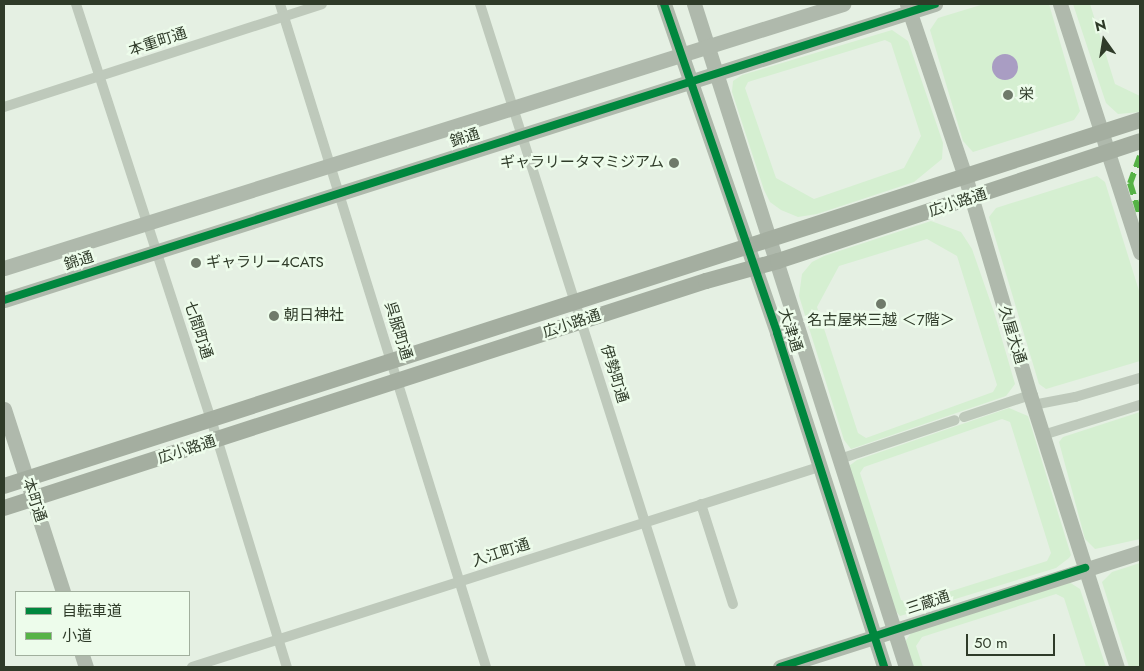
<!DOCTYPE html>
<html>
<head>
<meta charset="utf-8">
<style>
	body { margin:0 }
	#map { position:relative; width:1144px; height:671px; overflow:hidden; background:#e5f0e3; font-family:Jost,"Noto Sans JP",sans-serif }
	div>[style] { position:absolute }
	.plaza>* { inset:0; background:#d5efd1 }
	.water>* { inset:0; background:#a99dc3 }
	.round { border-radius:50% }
	.street>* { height:10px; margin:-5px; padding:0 5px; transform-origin:5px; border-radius:5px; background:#bec9bb }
	.secondary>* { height:15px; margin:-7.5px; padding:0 7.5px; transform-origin:7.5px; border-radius:7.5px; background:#afb9ac }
	.primary>* { height:16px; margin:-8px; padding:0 8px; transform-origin:8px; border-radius:8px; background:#a4aea0 }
	.quiet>* { height:6px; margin-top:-3px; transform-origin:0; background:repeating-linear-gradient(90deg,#56b346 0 12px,transparent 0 18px) }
	.cycleway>* { height:8px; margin:-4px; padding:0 4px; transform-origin:4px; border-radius:4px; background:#00873e }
	.dots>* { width:14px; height:14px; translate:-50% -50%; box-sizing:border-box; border:2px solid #edfceb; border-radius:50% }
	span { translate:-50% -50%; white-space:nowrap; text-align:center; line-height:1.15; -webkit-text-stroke:5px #edfceb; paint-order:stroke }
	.street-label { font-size:15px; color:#2f3b29 }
	.poi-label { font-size:15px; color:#2f3b29 }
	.left { translate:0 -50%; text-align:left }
	.right { translate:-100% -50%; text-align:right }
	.frame { position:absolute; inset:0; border:5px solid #2f3b29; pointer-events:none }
	.legend { position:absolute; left:15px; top:591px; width:175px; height:65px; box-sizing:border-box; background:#edfceb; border:1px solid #a1af9d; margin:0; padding:6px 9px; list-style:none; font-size:15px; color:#2f3b29 }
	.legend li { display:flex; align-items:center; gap:10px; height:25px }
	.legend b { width:25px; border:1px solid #a1af9d }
	.north { position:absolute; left:1079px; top:15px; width:50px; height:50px; -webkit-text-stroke:4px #edfceb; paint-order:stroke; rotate:347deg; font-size:14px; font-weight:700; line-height:20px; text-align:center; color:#2f3b29 }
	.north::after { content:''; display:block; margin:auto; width:18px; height:22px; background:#2f3b29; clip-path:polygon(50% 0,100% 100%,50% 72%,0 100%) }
	.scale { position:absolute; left:966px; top:634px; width:89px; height:22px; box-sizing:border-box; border:2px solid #2f3b29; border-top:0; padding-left:6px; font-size:15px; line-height:18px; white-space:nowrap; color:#2f3b29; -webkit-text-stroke:4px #edfceb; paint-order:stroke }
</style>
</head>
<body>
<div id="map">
	<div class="plaza">
		<i style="clip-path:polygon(984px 4px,1049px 4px,1080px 111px,1074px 120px,973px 152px,963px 141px,930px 30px,938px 18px)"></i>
		<i style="clip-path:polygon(1073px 4px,1090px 4px,1115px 84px,1140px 96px,1140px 112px,1118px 114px,1106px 103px)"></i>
		<i style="clip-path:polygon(evenodd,892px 30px,908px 41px,943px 143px,942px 159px,914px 182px,817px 214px,798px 217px,781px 210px,770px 202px,764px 190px,732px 92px,733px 81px,742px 75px,892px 30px,885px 40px,891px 43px,921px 136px,904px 168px,814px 199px,776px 178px,745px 88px,748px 82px,885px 40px)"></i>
		<i style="clip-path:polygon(1097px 176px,1105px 182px,1140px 294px,1140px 361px,1046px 389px,1039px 384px,989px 217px,996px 208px)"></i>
		<i style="clip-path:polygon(evenodd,931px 221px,961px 232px,972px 249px,994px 312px,1015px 384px,1006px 396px,851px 449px,844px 440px,799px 296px,802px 274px,812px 262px,824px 256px,931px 221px,927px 239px,957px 256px,997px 385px,993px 392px,866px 438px,858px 433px,817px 307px,839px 266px,927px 239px)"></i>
		<i style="clip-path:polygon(evenodd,1009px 408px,1028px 416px,1071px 555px,1069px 558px,1056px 568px,900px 616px,893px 608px,849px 466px,857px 460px,1009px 408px,1002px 419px,1010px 422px,1051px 553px,1047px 561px,910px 604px,901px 600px,860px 473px,864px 467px,1002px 419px)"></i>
		<i style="clip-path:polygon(1140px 412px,1140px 539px,1095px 549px,1085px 539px,1059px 442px,1063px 437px)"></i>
		<i style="clip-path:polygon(1140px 563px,1140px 667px,1129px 667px,1102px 582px,1112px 572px)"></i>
		<i style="clip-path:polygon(1069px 582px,1080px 589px,1106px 667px,1086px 667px,1064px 598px,1056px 594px,922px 637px,916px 646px,923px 667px,913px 667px,905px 642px,913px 630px)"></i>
	</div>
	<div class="water">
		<i class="round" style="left:992px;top:54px;width:26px;height:26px"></i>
	</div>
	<div class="street">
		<i style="left:76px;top:4px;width:436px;rotate:72deg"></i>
		<i style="left:211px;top:419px;width:259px;rotate:73deg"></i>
		<i style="left:280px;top:4px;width:694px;rotate:72.74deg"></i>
		<i style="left:480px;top:4px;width:696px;rotate:72.35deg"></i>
		<i style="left:4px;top:107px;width:334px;rotate:-17.9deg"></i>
		<i style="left:1033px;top:405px;width:43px;rotate:-10.8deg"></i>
		<i style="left:1075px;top:397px;width:68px;rotate:-16.3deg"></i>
		<i style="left:964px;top:417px;width:70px;rotate:-18.4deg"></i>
		<i style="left:1043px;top:435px;width:102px;rotate:-17.2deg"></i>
		<i style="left:840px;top:459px;width:121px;rotate:-18.7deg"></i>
		<i style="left:701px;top:504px;width:105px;rotate:72.3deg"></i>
		<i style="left:192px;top:667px;width:658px;rotate:-17.69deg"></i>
	</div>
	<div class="secondary">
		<i style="left:664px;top:4px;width:348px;rotate:71deg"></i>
		<i style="left:777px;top:333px;width:351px;rotate:72.2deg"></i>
		<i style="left:694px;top:4px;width:696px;rotate:72.27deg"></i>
		<i style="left:907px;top:4px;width:182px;rotate:71.4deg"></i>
		<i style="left:965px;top:176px;width:228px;rotate:73.5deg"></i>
		<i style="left:1030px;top:395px;width:286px;rotate:72.3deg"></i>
		<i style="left:1060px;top:4px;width:261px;rotate:72.1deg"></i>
		<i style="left:4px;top:268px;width:880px;rotate:-17.47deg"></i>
		<i style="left:4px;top:300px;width:977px;rotate:-17.64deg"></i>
		<i style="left:4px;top:409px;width:192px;rotate:72.1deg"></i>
		<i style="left:82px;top:655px;width:13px;rotate:72deg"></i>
		<i style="left:780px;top:667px;width:378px;rotate:-17.7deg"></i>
	</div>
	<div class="primary">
		<i style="left:4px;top:486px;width:1194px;rotate:-17.86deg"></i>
		<i style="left:4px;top:508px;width:738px;rotate:-17.92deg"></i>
		<i style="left:706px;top:281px;width:75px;rotate:-15.5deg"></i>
		<i style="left:778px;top:261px;width:381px;rotate:-18.3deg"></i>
	</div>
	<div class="quiet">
		<i style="left:1140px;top:156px;width:29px;rotate:110deg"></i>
		<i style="left:1130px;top:183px;width:34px;rotate:73deg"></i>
	</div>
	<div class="cycleway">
		<i style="left:664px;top:4px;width:348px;rotate:71deg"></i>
		<i style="left:777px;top:333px;width:351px;rotate:72.2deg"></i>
		<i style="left:4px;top:300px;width:977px;rotate:-17.64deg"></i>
		<i style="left:780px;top:667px;width:321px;rotate:-18deg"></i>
	</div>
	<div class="dots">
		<i style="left:1008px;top:95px;background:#6f7a6a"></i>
		<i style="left:674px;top:163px;background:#6f7a6a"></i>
		<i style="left:196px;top:263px;background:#6f7a6a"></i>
		<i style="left:881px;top:304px;background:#6f7a6a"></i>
		<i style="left:274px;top:316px;background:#6f7a6a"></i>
	</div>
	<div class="street-label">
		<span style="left:158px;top:42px;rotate:-18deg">本重町通</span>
		<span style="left:465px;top:138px;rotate:-18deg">錦通</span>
		<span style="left:958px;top:203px;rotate:-18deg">広小路通</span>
		<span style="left:79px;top:261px;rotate:-18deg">錦通</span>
		<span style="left:572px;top:324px;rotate:-18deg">広小路通</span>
		<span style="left:198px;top:330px;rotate:72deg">七間町通</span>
		<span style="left:790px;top:330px;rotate:72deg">大津通</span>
		<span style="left:398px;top:331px;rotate:73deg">呉服町通</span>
		<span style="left:1012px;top:335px;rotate:73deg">久屋大通</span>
		<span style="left:614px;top:374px;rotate:73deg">伊勢町通</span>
		<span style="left:187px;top:450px;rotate:-18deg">広小路通</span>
		<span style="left:34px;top:500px;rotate:72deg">本町通</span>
		<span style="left:501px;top:553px;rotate:-18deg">入江町通</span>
		<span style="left:928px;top:603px;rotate:-18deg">三蔵通</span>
	</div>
	<div class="poi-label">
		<span class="left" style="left:1019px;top:95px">栄</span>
		<span class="right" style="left:664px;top:163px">ギャラリータマミジアム</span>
		<span class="left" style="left:206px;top:263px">ギャラリー4CATS</span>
		<span class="left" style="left:284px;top:316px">朝日神社</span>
		<span style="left:881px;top:321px">名古屋栄三越 ＜7階＞</span>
	</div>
	<div class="frame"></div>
	<ul class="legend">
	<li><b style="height:6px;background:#00873e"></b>自転車道</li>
	<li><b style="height:6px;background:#56b346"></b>小道</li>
	</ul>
	<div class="north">N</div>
	<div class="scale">50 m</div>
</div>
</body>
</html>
